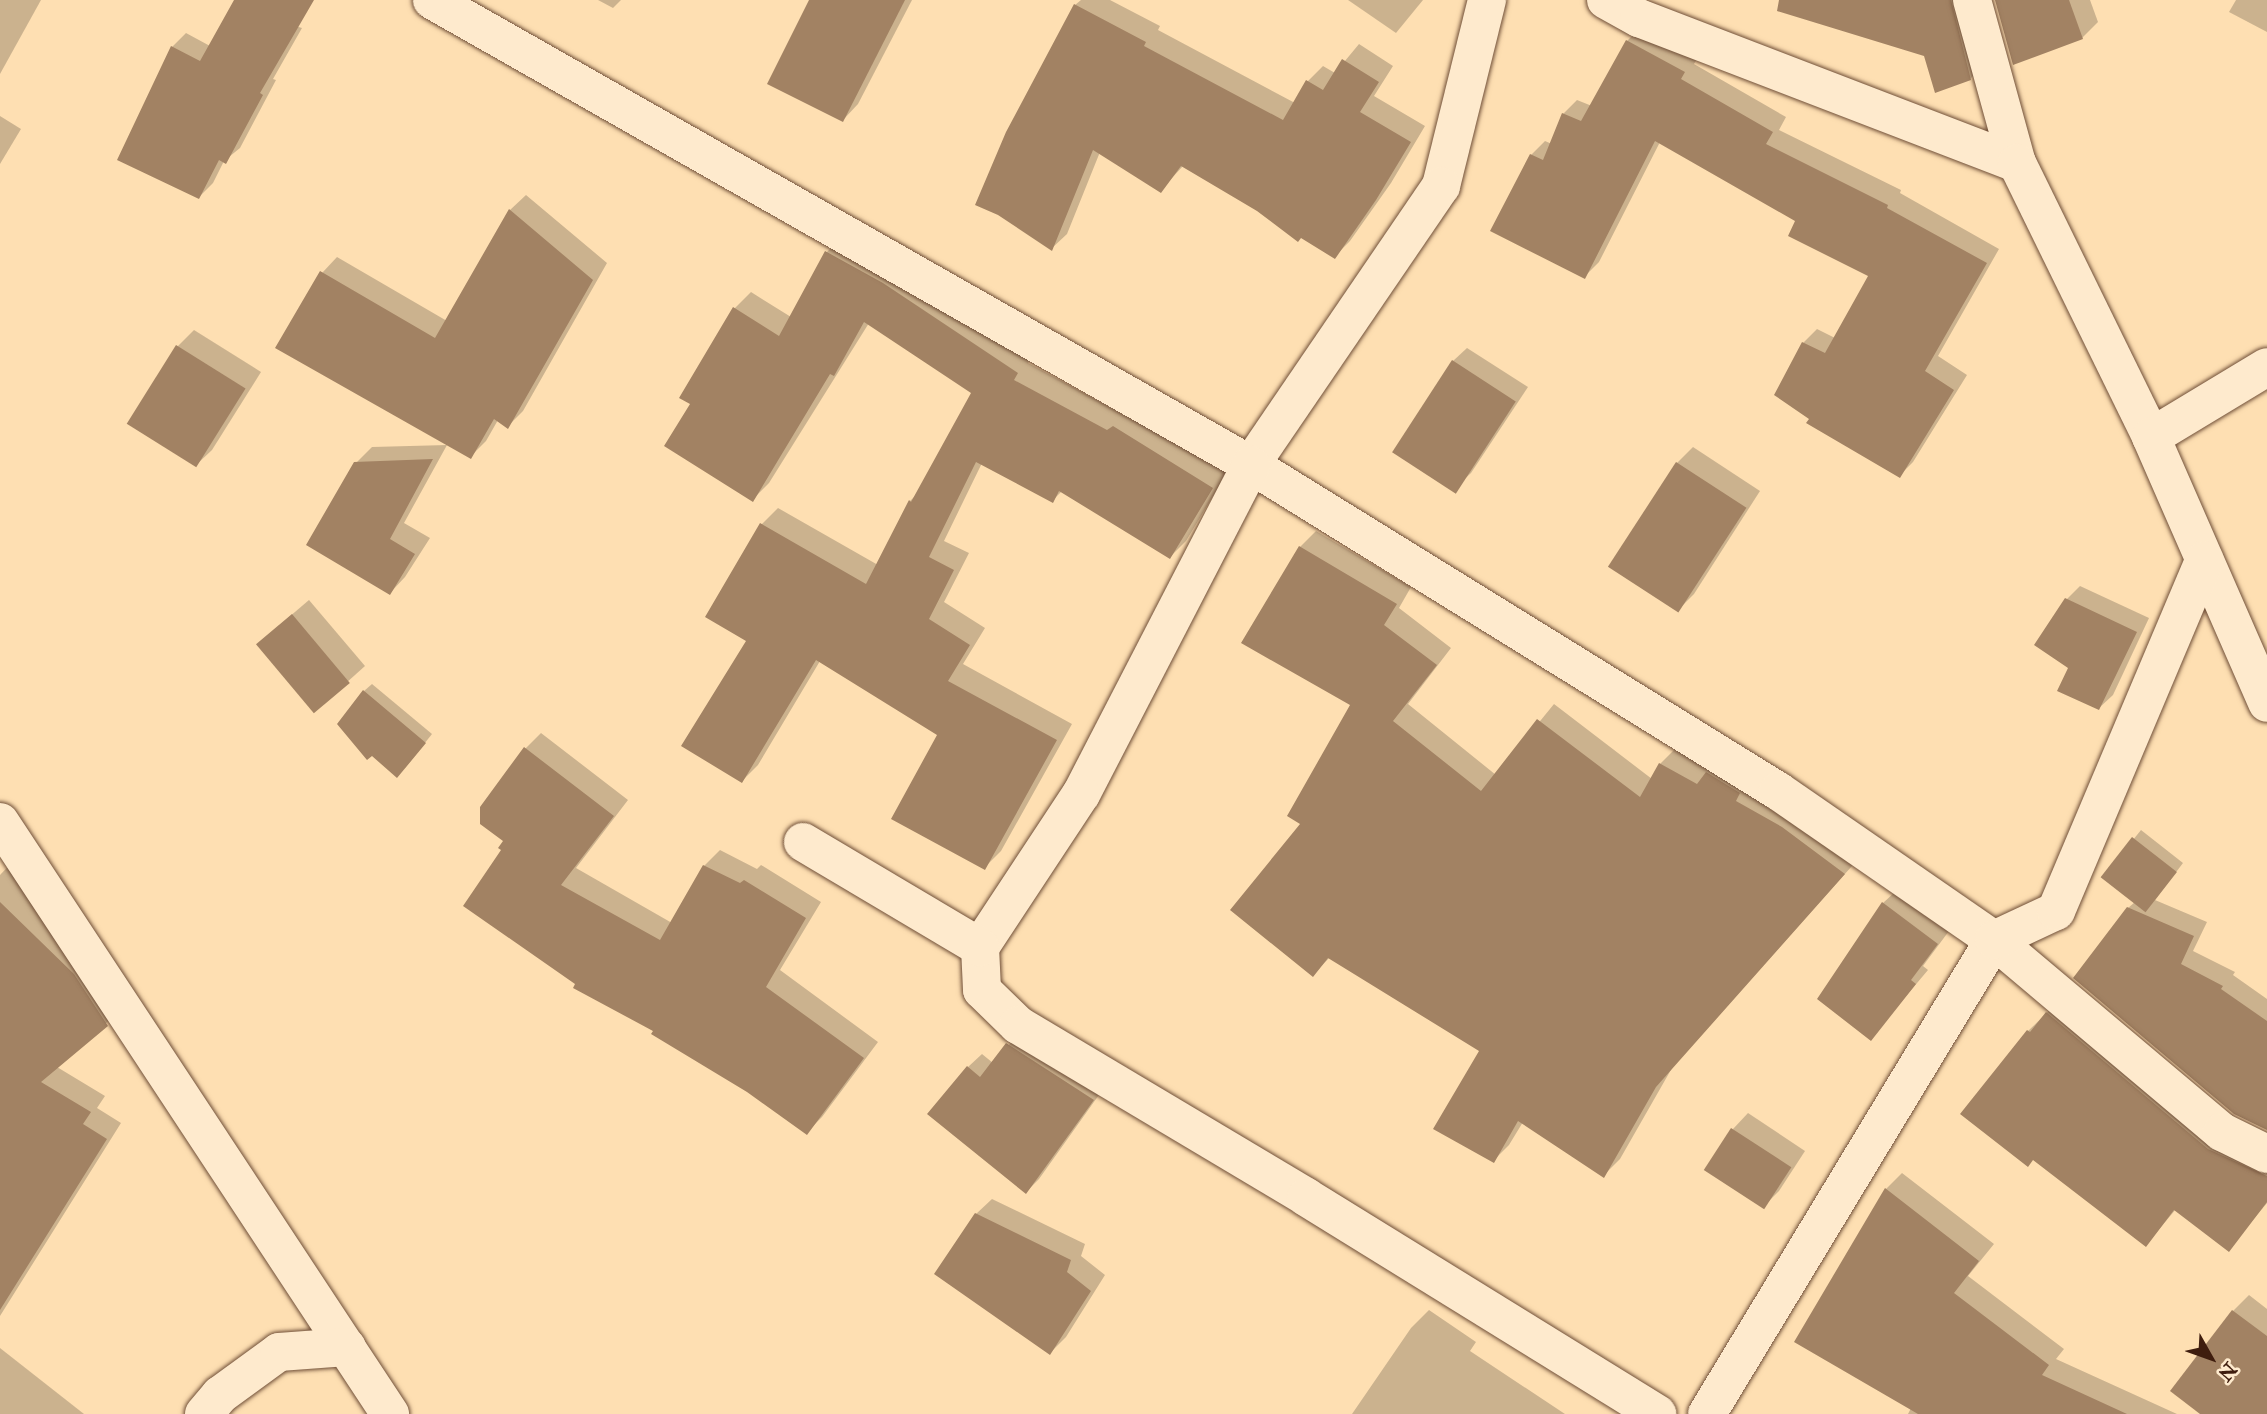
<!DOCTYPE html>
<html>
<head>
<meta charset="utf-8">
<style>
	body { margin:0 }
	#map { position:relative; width:2267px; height:1414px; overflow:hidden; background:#fedfb2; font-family:"IM FELL Double Pica",serif }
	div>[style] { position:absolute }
	.shadow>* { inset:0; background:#0003 }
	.building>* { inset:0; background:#a28263; transform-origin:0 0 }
	.roads { filter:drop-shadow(0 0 2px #6f4e37) drop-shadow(0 0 2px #6f4e37) }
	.minor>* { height:38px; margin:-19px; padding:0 19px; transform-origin:19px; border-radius:19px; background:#feeacd }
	span { translate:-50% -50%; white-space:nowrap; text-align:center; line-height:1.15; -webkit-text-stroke:5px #feeacd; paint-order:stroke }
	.north { position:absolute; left:2176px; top:1323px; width:70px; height:70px; -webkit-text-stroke:5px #feeacd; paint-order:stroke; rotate:130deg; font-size:19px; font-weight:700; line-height:28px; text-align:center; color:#3f1d0e }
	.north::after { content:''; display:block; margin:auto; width:24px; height:32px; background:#3f1d0e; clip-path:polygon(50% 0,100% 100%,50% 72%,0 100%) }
</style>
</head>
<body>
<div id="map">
	<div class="shadow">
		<i style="clip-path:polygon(0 0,41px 0,0 74px)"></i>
		<i style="clip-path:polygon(598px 0,621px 0,613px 8px)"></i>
		<i style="clip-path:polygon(811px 0,912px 0,858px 104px,843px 120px)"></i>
		<i style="clip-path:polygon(1081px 0,1110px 0,1160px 26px,1158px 30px,1295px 103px,1308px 81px,1323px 66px,1335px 73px,1359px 44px,1393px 66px,1374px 96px,1425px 126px,1391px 183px,1350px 241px,1335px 256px,1183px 166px,1160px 191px,1100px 152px,1067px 234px,1051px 249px,1075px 5px)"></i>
		<i style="clip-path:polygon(1348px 0,1423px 0,1396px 33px)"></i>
		<i style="clip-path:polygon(1801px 0,1966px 0,1984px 65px,1970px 79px,1926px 54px)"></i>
		<i style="clip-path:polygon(1999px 0,2090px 0,2098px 22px,2082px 38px)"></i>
		<i style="clip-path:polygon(2236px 0,2267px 0,2267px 32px,2229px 12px)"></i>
		<i style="clip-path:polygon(238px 8px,302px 28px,273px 79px,276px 80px,240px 148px,224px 161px,213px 183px,199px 197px,172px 47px,186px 33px,210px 46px)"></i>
		<i style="clip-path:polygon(1641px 27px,1698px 57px,1694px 64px,1786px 117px,1779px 130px,1901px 190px,1900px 193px,1999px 249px,1938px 356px,1967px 375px,1913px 462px,1899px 476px,1811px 418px,1803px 343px,1817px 329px,1835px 338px,1871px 275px,1798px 221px,1660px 142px,1599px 262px,1585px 276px,1531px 155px,1545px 141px,1552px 144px,1563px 114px,1577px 100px,1592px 106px,1627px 41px)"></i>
		<i style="clip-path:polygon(0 116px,21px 129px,0 164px)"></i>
		<i style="clip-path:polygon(526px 195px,607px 263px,523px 411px,507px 427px,498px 420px,486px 441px,470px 457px,322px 273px,337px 257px,447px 321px,510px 210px)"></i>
		<i style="clip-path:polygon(843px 236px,1033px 356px,1028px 363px,1228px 471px,1186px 541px,1170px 557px,1062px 491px,1052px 501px,982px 463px,944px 541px,969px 553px,944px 602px,985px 628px,963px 664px,1072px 724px,1001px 851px,985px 867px,940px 734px,820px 661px,758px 765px,742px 781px,749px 640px,708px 616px,762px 524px,778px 508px,878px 565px,910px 501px,917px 494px,973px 393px,869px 323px,769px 483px,753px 499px,692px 403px,735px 308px,751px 292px,791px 317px,827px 252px)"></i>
		<i style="clip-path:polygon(194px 330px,261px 372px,212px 450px,196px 465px,178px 346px)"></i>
		<i style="clip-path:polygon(1467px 348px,1528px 387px,1471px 473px,1457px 486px,1453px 361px)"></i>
		<i style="clip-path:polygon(447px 445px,404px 523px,430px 538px,405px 577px,390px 593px,356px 463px,372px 447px)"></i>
		<i style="clip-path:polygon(1693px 447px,1760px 491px,1694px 594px,1678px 610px,1677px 463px)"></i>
		<i style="clip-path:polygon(1316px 531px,1411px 587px,1399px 608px,1451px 648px,1408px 704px,1496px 775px,1554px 704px,1652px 779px,1660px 764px,1676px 748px,1860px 857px,1672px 1068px,1620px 1159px,1604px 1175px,1523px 1122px,1509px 1145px,1493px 1161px,1481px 1051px,1330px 957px,1313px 975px,1302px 823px,1352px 705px,1300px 547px)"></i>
		<i style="clip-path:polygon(2080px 586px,2149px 618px,2113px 695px,2099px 708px,2070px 668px,2067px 599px)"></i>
		<i style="clip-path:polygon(309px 600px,365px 666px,316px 710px,275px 629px)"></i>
		<i style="clip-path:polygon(372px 684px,432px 734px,405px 768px,364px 691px)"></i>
		<i style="clip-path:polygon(541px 733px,628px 800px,576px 868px,672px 923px,704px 866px,720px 850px,757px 869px,761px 865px,821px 902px,780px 970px,878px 1042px,822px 1117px,806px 1133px,748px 1090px,578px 984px,503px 850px,525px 749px)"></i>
		<i style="clip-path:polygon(2141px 830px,2183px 863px,2155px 900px,2207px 922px,2193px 951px,2235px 972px,2233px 975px,2267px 999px,2267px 1128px,2128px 908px,2135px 902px,2104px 876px)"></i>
		<i style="clip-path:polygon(20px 854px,122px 1009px,57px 1067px,105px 1096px,97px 1108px,121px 1123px,0 1316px,0 875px)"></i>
		<i style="clip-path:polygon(1896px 891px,1949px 931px,1923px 966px,1928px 970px,1870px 1039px,1883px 903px)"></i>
		<i style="clip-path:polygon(2060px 1000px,2267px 1172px,2267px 1203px,2229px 1249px,2176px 1209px,2146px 1245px,2028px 1031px)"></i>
		<i style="clip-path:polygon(1021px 1031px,1106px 1085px,1039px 1179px,1026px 1192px,968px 1067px,982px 1054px,993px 1063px)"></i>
		<i style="clip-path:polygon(1748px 1113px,1805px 1151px,1779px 1191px,1763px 1207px,1733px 1129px)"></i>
		<i style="clip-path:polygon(1902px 1173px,1994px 1244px,1968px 1276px,2064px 1349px,2056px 1359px,2177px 1414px,1908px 1414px,1911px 1408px,1797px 1341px,1886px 1189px)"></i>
		<i style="clip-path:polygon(992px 1199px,1085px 1244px,1081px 1256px,1105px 1275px,1066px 1337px,1050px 1353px,976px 1214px)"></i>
		<i style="clip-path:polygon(2249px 1295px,2267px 1309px,2267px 1414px,2203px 1414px,2233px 1311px)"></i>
		<i style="clip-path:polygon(1429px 1310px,1476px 1342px,1470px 1351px,1565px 1414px,1352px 1414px,1411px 1328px)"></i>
		<i style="clip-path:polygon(0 1348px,84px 1414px,0 1414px)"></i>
	</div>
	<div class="building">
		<i style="clip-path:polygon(234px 0,314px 0,260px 93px,263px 95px,226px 164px,219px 160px,199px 199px,117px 160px,171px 46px,200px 61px)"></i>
		<i style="clip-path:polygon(809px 0,905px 0,843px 122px,767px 84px)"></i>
		<i style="clip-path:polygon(1779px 0,1951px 0,1971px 80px,1935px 93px,1924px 56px,1777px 11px)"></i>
		<i style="clip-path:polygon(1995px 0,2069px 0,2083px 39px,2013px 65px)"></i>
		<i style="clip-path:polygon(1074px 4px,1146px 42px,1144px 46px,1283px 120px,1306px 80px,1323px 90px,1342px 59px,1379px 82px,1360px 112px,1411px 142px,1376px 200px,1335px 259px,1301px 238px,1298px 242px,1257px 211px,1181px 166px,1161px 193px,1093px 150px,1052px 251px,998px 215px,975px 205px,1006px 132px)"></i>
		<i style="clip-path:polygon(1626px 40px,1685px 72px,1681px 79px,1773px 132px,1766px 144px,1888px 205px,1887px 208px,1987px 263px,1925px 371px,1954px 390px,1900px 478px,1806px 423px,1809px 419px,1774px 395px,1802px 342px,1825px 353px,1868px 276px,1788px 236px,1795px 221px,1655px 141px,1585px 279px,1490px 231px,1530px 154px,1543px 160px,1562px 113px,1581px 121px)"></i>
		<i style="clip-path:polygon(509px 209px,593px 280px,508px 429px,494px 419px,471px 459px,275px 348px,320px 271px,435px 338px)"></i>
		<i style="clip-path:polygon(825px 251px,883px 283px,1018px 373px,1014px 380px,1107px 430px,1113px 426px,1213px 488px,1170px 559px,1059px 491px,1053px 503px,976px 462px,929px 557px,954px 570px,929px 619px,970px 645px,948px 681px,1057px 740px,985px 870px,891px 819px,937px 735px,816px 660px,742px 783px,681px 746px,746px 641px,705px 617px,760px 523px,866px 584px,909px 500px,911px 502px,971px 393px,864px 322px,834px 376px,830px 374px,753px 502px,664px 446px,690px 404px,679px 398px,733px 307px,779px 336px)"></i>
		<i style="left:176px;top:345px;width:82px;height:93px;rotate:32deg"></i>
		<i style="left:1452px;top:360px;width:76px;height:110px;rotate:33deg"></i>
		<i style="clip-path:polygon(433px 459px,390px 539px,415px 554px,390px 595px,306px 545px,354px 462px)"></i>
		<i style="left:1676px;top:462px;width:84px;height:125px;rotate:33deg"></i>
		<i style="clip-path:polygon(1299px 546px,1397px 604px,1384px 625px,1437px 665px,1393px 721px,1481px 791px,1537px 719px,1640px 797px,1659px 763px,1697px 784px,1706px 772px,1740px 793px,1736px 801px,1782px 827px,1845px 874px,1656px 1087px,1604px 1178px,1518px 1121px,1494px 1163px,1433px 1129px,1479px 1051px,1328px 958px,1313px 977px,1230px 910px,1300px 824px,1287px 816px,1350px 705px,1241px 643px)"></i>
		<i style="clip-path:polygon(2065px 598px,2137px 632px,2099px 710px,2057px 691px,2068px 668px,2034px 645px)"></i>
		<i style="left:292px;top:614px;width:90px;height:47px;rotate:50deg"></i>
		<i style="clip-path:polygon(363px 690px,426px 743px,397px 778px,372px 756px,367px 760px,337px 724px)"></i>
		<i style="clip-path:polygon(524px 747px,614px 816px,561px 885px,660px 940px,703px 865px,740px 883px,744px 880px,806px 918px,766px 987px,864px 1058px,807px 1135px,747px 1092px,651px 1034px,653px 1031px,573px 988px,575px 984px,463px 906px,501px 850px,498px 848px,503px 841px,480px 824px,480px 807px)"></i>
		<i style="left:2132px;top:837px;width:57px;height:51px;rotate:38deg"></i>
		<i style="clip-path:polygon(0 902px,74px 974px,108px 1026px,41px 1082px,91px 1112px,83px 1124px,107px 1139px,0 1310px)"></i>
		<i style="clip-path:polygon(1882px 902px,1938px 944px,1911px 980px,1916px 984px,1871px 1041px,1817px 999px)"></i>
		<i style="clip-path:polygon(2127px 907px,2194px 936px,2181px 964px,2223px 986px,2221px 989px,2267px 1021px,2267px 1130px,2234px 1114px,2073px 978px)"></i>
		<i style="clip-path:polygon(2046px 1012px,2208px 1149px,2267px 1176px,2267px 1202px,2229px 1252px,2174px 1210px,2146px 1247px,2033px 1160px,2028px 1167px,1960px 1114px,2027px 1030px,2030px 1032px)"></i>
		<i style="clip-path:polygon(1006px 1043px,1094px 1100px,1026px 1194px,927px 1114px,967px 1066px,980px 1077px)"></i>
		<i style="left:1731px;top:1128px;width:72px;height:50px;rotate:33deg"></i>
		<i style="clip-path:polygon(1885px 1188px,1979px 1261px,1954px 1293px,2049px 1365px,2042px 1375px,2127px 1414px,1918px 1414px,1794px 1342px)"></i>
		<i style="clip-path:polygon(975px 1213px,1071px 1260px,1067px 1272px,1091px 1291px,1050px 1355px,934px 1274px)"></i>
		<i style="clip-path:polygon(2232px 1310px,2267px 1336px,2267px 1414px,2200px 1414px,2170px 1391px)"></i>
	</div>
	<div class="roads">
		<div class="minor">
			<i style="left:432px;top:0;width:942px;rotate:29.59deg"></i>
			<i style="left:1251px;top:465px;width:620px;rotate:31.74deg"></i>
			<i style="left:1778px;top:791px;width:262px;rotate:34.6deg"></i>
			<i style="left:1994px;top:940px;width:298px;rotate:40.1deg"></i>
			<i style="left:2222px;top:1132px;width:50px;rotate:26.1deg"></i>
			<i style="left:1487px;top:0;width:192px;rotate:103.9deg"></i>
			<i style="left:1441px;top:186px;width:338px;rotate:124.3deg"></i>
			<i style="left:1251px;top:465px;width:370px;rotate:117.3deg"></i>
			<i style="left:1081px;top:794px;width:183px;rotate:123.4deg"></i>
			<i style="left:980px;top:947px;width:43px;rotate:87.3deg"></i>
			<i style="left:982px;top:990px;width:50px;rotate:44.2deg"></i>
			<i style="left:1018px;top:1025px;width:335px;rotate:30.8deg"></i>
			<i style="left:1306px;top:1197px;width:413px;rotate:31.7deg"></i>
			<i style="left:1606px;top:0;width:38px;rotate:29deg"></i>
			<i style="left:1639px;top:18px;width:405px;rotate:21deg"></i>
			<i style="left:1972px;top:0;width:169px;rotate:74.6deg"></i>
			<i style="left:2017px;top:163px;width:305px;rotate:63.9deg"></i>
			<i style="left:2151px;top:437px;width:290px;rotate:66.4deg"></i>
			<i style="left:2151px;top:437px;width:135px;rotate:-31.1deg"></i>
			<i style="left:0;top:822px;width:709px;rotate:56.62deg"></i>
			<i style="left:803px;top:842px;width:206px;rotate:30.7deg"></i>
			<i style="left:204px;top:1414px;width:25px;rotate:-50deg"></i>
			<i style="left:220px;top:1395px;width:73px;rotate:-36.1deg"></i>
			<i style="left:279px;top:1352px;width:68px;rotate:-4.2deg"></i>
			<i style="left:1707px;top:1414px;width:554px;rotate:-58.81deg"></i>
			<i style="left:1994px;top:940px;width:68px;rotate:-25.1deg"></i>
			<i style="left:2056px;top:911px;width:381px;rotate:-67.1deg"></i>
		</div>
	</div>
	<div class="north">N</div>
</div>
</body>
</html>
